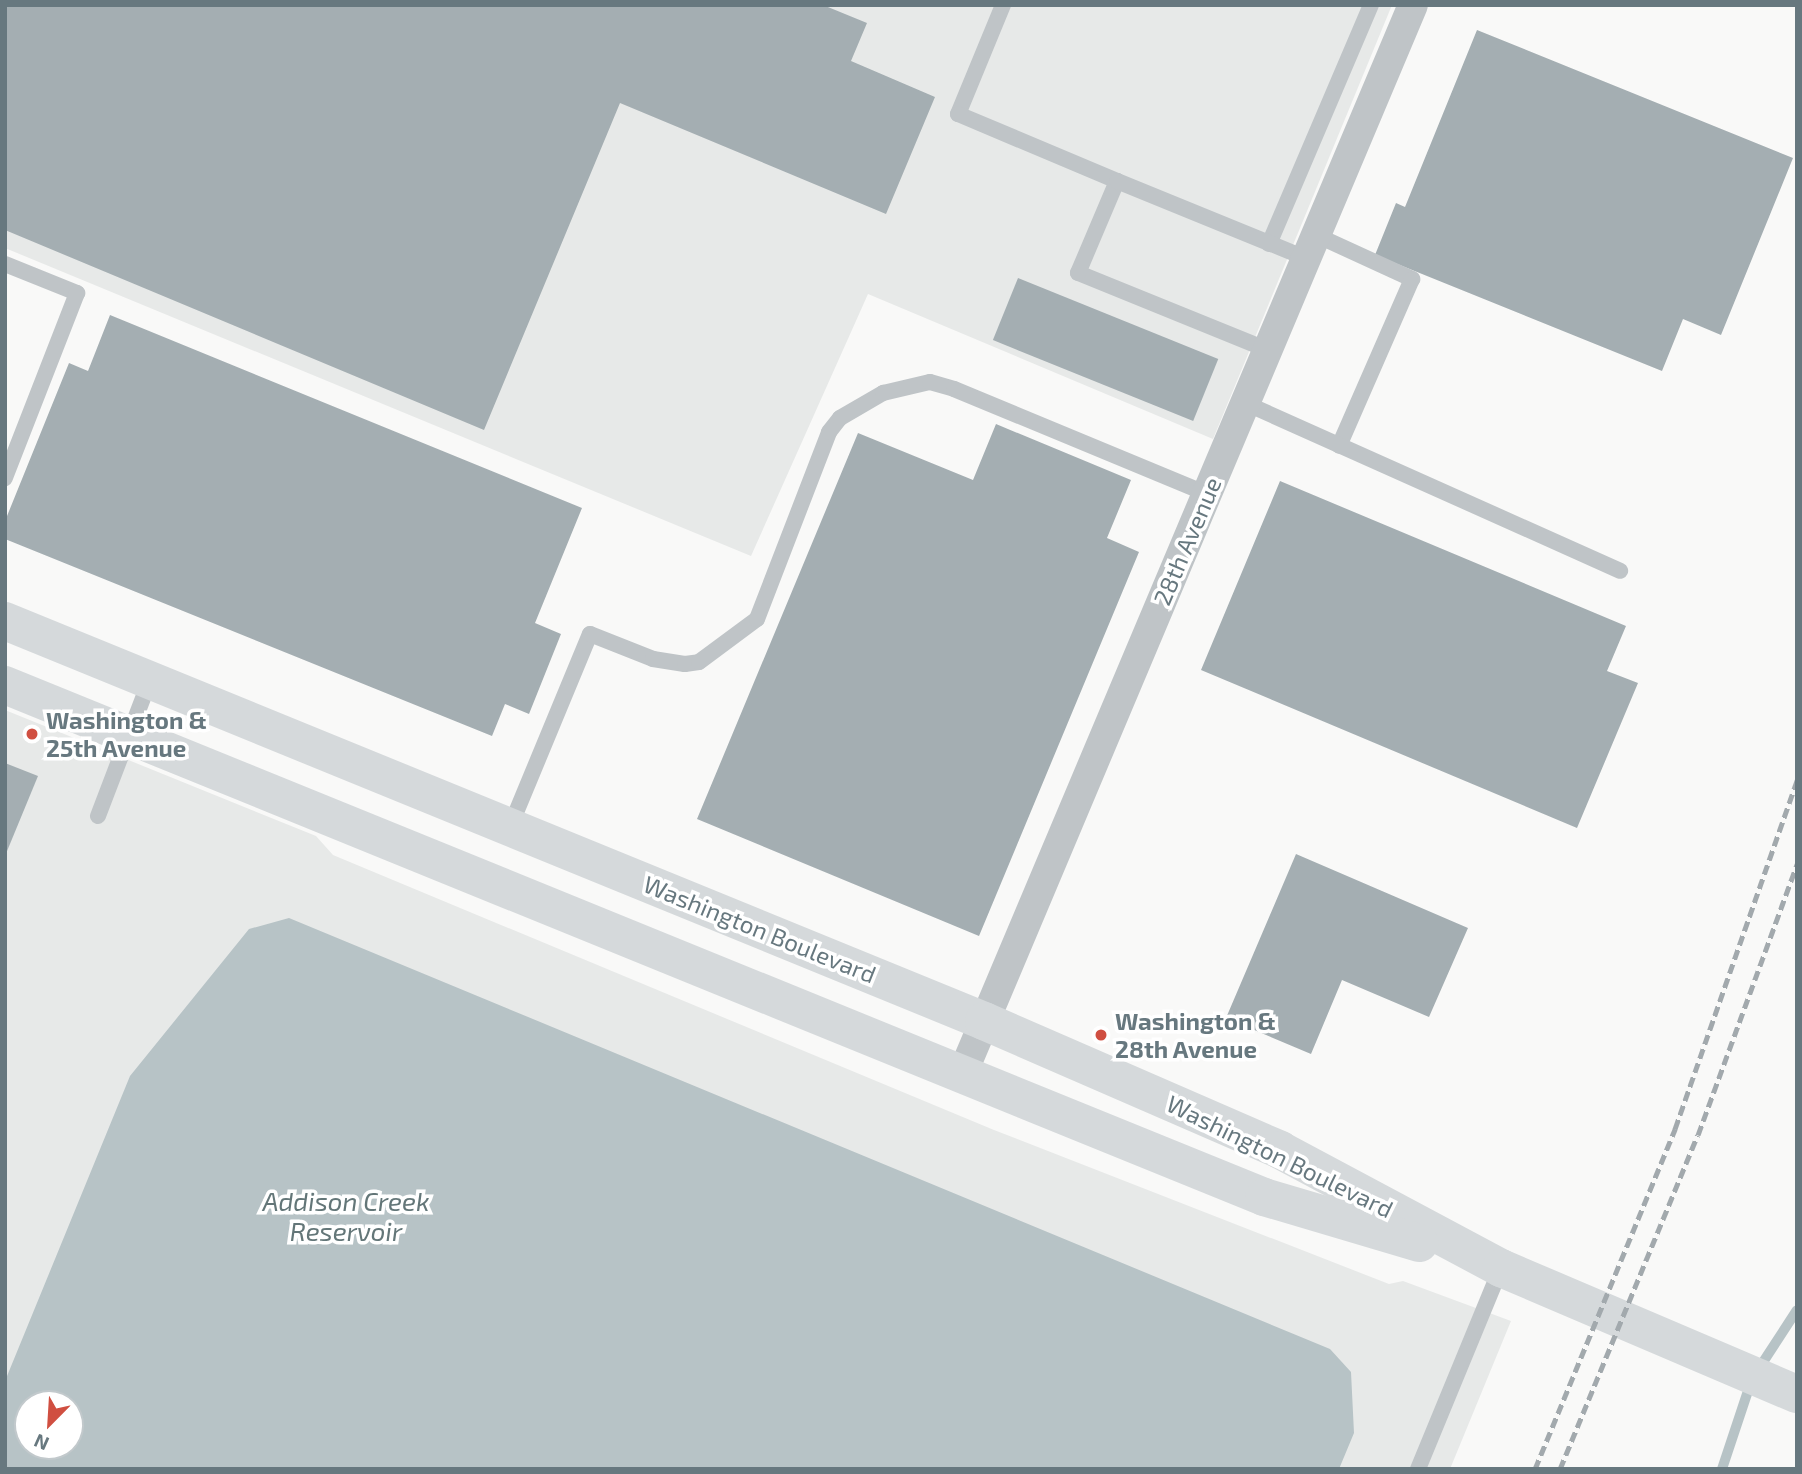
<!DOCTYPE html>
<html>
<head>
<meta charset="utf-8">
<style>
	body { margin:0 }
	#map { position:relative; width:1802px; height:1474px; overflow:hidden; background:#f9f9f8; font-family:"Exo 2",sans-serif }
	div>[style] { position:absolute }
	.built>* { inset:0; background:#e7e9e8 }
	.water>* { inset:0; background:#b7c3c6 }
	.stream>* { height:10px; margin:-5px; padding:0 5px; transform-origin:5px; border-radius:5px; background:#b7c3c6 }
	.building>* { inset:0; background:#a4aeb2; transform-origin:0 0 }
	.lane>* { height:16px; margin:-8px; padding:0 8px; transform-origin:8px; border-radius:8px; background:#bfc4c7 }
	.street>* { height:30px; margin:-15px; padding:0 15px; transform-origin:15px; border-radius:15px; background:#bfc4c7 }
	.secondary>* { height:38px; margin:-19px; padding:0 19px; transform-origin:19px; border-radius:19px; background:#d5d9db }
	.rail>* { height:5px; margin-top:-2.5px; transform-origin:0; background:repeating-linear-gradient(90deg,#a2a9ad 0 10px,transparent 0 15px) }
	.dots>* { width:19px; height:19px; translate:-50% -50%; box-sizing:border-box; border:4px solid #fff; border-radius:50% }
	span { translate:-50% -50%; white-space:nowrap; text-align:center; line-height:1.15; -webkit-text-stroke:7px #fff; paint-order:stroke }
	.street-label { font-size:24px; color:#67787f }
	.poi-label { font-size:24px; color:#67787f; font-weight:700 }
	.left { translate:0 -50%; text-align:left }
	.water-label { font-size:26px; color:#637678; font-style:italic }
	.frame { position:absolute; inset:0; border:7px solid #67787f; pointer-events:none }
	.north { position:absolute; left:14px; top:1390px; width:70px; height:70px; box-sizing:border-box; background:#fff; border:2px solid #c2c9cc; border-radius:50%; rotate:204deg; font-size:19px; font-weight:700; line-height:28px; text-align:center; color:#67787f }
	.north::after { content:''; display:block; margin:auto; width:24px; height:32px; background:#d04f41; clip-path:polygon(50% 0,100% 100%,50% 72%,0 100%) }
</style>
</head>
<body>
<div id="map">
	<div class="built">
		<i style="clip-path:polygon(5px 5px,1392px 5px,1213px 439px,868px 294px,751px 556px,5px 248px)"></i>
		<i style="clip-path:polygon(evenodd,5px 710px,316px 836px,333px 855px,994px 1130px,1389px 1284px,1403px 1281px,1511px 1321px,1450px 1469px,5px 1469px,5px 710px,28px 1404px,70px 1404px,70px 1446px,28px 1446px,28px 1404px)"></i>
	</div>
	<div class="water">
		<i style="clip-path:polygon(evenodd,289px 918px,1330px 1349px,1351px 1372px,1354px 1433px,1339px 1469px,5px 1469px,5px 1381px,130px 1076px,249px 929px,289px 918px,28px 1404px,70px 1404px,70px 1446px,28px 1446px,28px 1404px)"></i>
	</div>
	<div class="stream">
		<i style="left:1722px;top:1469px;width:95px;rotate:-71.6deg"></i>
		<i style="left:1752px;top:1379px;width:82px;rotate:-56.9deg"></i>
	</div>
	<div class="building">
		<i style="clip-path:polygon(5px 5px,823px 5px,867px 23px,851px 61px,935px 97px,886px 214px,620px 103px,484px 430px,5px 230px)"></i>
		<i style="clip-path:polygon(1477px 30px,1793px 158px,1721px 335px,1683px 319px,1662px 371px,1375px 255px,1396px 203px,1405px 207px)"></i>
		<i style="left:1018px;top:278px;width:216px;height:67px;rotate:22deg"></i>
		<i style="clip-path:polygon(110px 315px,582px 508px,535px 623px,561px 634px,529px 714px,505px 704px,492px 736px,5px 539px,5px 521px,69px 363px,88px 371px)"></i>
		<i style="clip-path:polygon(996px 424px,1131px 480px,1107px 538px,1139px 552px,979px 936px,697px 819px,858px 433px,973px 480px)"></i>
		<i style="clip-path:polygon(1280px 481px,1626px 626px,1607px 671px,1638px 683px,1577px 828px,1201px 670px)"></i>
		<i style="clip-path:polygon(5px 763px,38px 776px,5px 856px)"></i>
		<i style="clip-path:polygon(1296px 854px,1468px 928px,1429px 1017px,1342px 980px,1311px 1054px,1226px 1018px)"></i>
	</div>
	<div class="lane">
		<i style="left:1003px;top:5px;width:118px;rotate:112.4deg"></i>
		<i style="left:958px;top:114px;width:173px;rotate:22.8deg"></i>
		<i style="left:1316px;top:235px;width:106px;rotate:24.6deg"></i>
		<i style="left:1412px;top:279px;width:182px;rotate:113.6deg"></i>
		<i style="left:1269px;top:244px;width:260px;rotate:-66.9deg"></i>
		<i style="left:5px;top:264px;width:78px;rotate:21.9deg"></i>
		<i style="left:77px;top:293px;width:199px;rotate:111.3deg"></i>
		<i style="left:1268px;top:350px;width:205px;rotate:-157.9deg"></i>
		<i style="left:1078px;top:273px;width:100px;rotate:-67deg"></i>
		<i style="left:1117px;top:181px;width:204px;rotate:22.2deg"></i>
		<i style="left:1245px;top:403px;width:411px;rotate:24.1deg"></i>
		<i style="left:98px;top:816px;width:146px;rotate:-69.1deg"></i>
		<i style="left:510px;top:827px;width:209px;rotate:-67.5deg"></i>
		<i style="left:590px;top:634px;width:68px;rotate:21.6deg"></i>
		<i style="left:653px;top:659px;width:32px;rotate:9deg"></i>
		<i style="left:685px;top:664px;width:14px;rotate:-8deg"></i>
		<i style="left:699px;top:662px;width:72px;rotate:-36.6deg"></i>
		<i style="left:757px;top:619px;width:200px;rotate:-68.9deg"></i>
		<i style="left:829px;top:432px;width:18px;rotate:-52deg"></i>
		<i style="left:840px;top:418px;width:50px;rotate:-30.2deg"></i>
		<i style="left:883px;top:393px;width:48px;rotate:-13.2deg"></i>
		<i style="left:930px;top:382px;width:25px;rotate:16deg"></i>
		<i style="left:954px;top:389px;width:274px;rotate:22.5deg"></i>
		<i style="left:1418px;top:1469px;width:217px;rotate:-67.6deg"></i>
	</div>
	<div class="street">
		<i style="left:961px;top:1077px;width:1163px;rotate:-67.14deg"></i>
	</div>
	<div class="secondary">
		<i style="left:5px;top:621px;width:1058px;rotate:22.22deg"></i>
		<i style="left:984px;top:1021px;width:323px;rotate:23.5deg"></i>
		<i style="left:1280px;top:1150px;width:251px;rotate:28.1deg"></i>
		<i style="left:1501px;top:1268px;width:322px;rotate:23.1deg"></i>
		<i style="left:5px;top:685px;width:1359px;rotate:22.13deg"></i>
		<i style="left:1264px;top:1197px;width:162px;rotate:16.5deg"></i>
	</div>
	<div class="rail">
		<i style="left:1535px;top:1469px;width:368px;rotate:-67.6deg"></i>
		<i style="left:1675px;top:1129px;width:370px;rotate:-70.7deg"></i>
		<i style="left:1560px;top:1469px;width:361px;rotate:-67.6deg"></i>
		<i style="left:1698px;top:1135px;width:289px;rotate:-69.9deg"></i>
	</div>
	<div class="dots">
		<i style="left:32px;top:734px;background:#d04f41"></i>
		<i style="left:1101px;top:1035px;background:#d04f41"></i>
	</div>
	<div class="street-label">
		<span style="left:1187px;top:541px;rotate:-67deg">28th Avenue</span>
		<span style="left:760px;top:929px;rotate:22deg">Washington Boulevard</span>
		<span style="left:1280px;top:1156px;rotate:26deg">Washington Boulevard</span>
	</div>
	<div class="poi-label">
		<span class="left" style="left:46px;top:734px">Washington &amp;<br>25th Avenue</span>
		<span class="left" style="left:1115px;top:1035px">Washington &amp;<br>28th Avenue</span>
	</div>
	<div class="water-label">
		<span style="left:346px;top:1216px">Addison Creek<br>Reservoir</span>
	</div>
	<div class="frame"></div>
	<div class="north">N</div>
</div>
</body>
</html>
